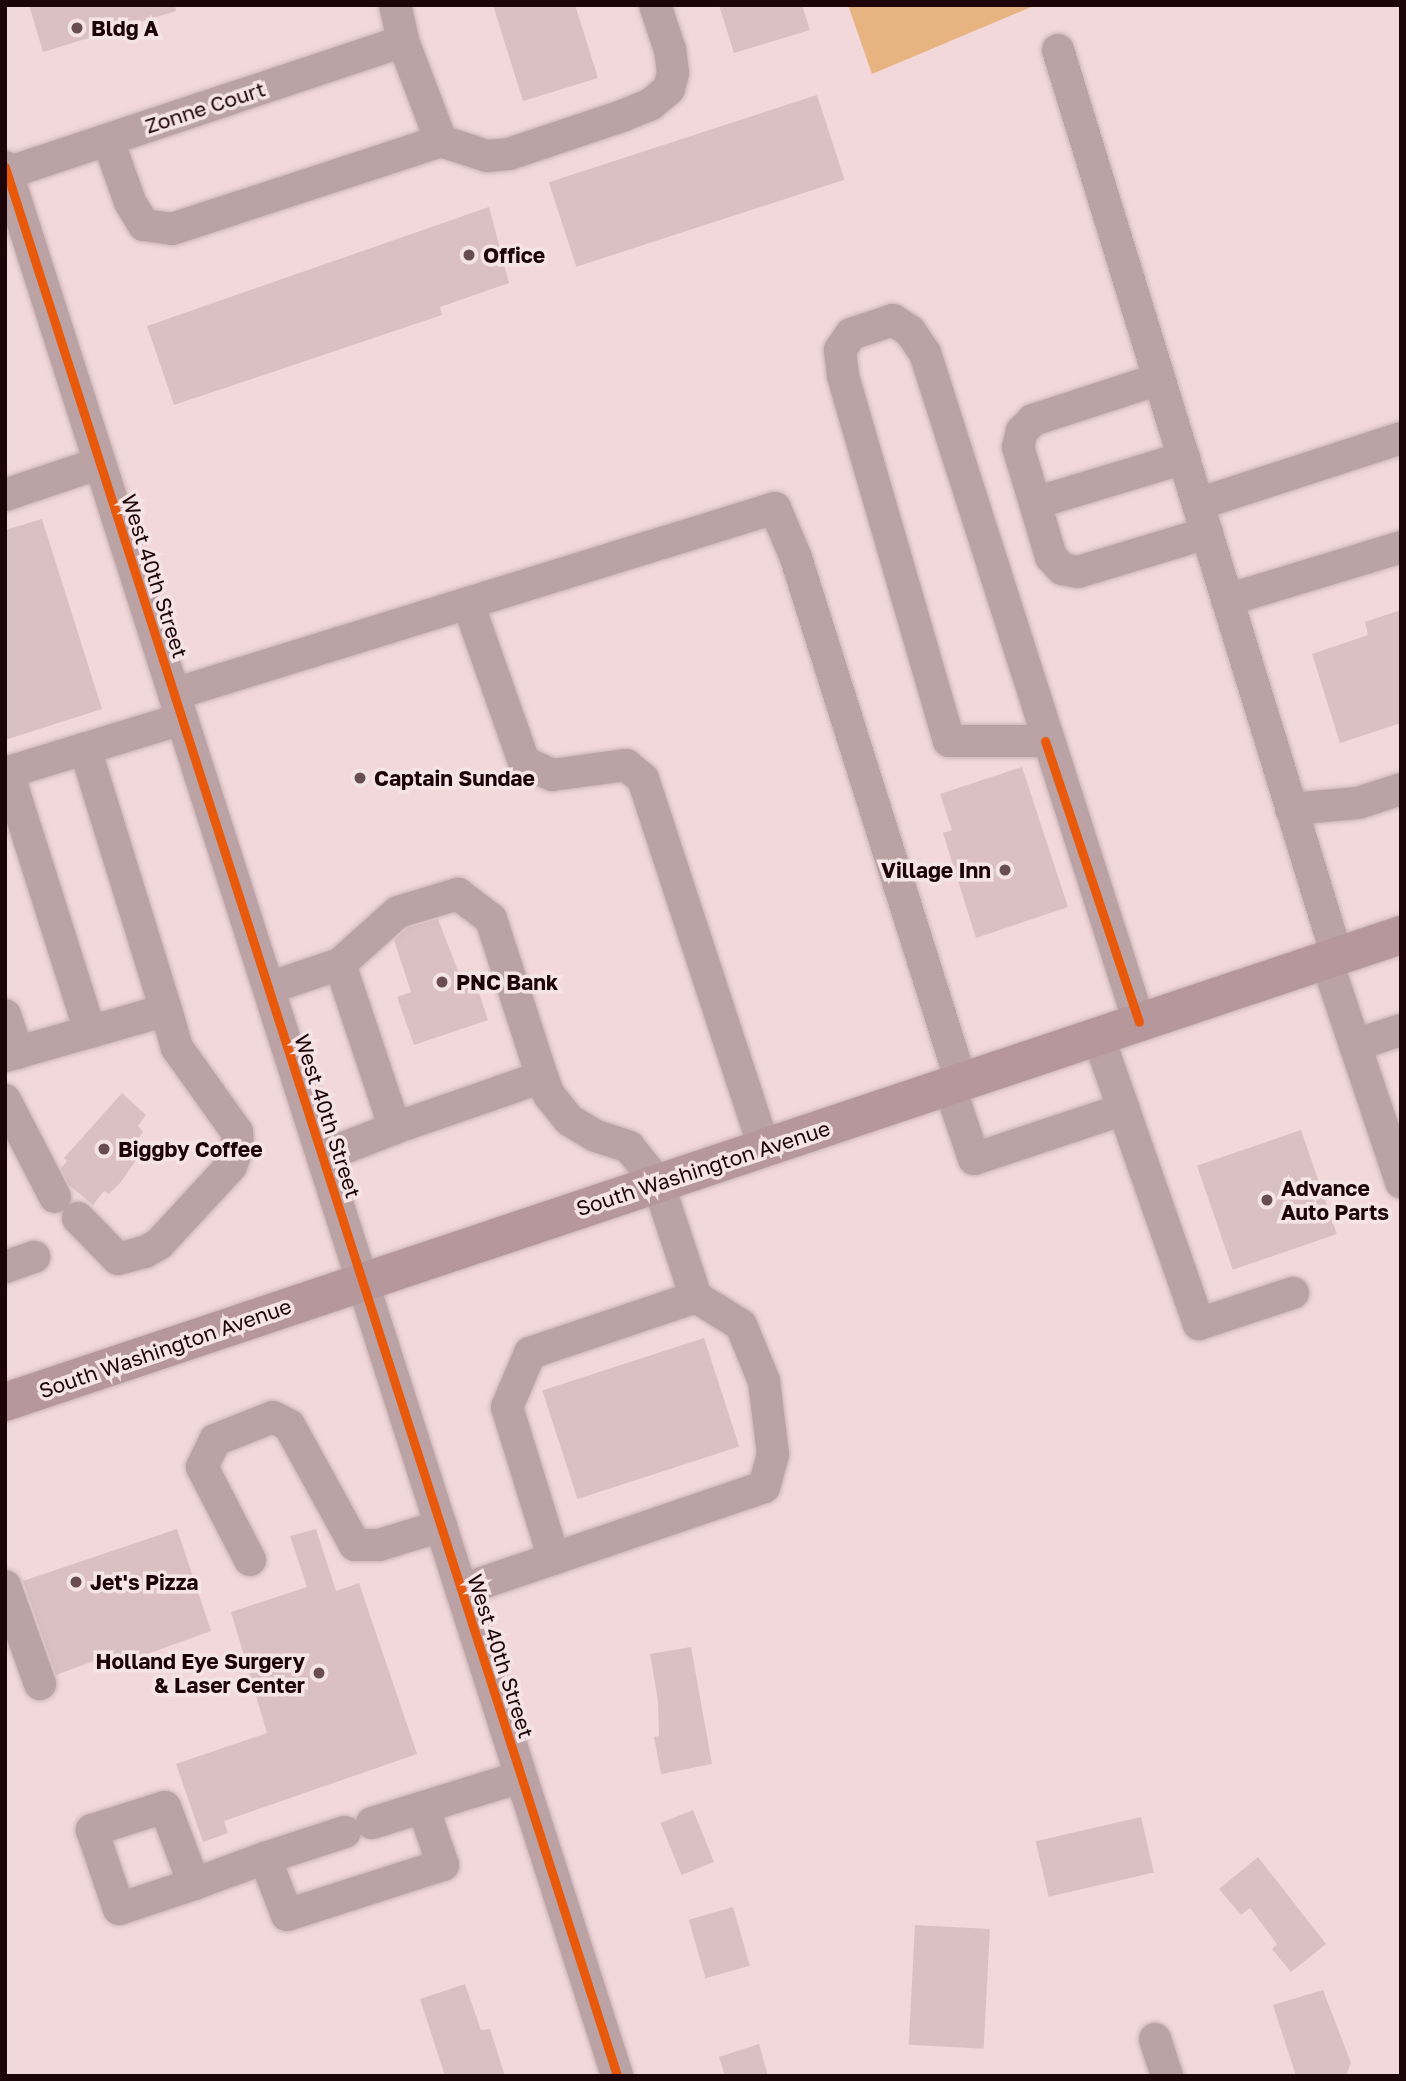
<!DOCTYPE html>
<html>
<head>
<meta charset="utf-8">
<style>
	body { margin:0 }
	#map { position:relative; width:1406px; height:2081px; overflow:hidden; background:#f3d8db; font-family:"Golos Text",sans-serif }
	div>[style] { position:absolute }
	.forest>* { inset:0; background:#e7b481 }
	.building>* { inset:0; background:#dabfc3; transform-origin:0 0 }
	.roads { filter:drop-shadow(0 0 2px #cab4b7) drop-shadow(0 0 2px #cab4b7) }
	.minor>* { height:32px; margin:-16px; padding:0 16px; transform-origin:16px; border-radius:16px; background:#bba2a5 }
	.major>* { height:38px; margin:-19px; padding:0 19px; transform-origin:19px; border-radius:19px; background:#b5979c }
	.cycleway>* { height:9px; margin:-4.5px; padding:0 4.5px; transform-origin:4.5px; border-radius:4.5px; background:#e8590c }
	.dots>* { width:19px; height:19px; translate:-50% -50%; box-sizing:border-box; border:4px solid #f5e4e6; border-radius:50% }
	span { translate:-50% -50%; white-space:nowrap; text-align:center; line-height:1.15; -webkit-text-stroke:7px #f5e4e6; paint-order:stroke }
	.poi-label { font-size:21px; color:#1d0409; font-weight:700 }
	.left { translate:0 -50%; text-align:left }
	.right { translate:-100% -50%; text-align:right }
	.street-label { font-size:21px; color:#1d0409 }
	.frame { position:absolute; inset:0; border:7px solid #1d0409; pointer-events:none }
</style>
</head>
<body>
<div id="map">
	<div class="forest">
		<i style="clip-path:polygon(848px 5px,1036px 5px,872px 74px)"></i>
	</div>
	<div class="building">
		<i style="clip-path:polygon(29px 5px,175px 5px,176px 11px,43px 52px)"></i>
		<i style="clip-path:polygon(493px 5px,575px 5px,598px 78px,523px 101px)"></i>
		<i style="clip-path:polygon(719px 5px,802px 5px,810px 30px,734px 53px)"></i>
		<i style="left:817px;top:95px;width:89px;height:282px;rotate:72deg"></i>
		<i style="clip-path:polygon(489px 207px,509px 283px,440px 307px,442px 315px,174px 405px,147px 326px)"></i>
		<i style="clip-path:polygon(42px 519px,102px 709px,5px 740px,5px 530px)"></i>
		<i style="clip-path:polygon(1401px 610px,1401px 723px,1340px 743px,1312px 654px,1368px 635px,1365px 622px)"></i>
		<i style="clip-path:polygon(1022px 767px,1068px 907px,976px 938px,943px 833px,952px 830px,940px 794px)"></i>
		<i style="clip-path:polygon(438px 919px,458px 971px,472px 972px,488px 1020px,414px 1045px,397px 997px,411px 992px,394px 940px,407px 928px)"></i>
		<i style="clip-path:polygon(122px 1093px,146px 1115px,138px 1126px,143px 1132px,133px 1145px,141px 1153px,120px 1183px,109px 1194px,104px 1191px,93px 1205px,69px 1185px,61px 1168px,67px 1161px,64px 1158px)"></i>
		<i style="left:1301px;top:1130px;width:110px;height:110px;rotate:71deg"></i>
		<i style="left:704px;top:1338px;width:114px;height:170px;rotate:72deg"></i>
		<i style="clip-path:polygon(177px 1529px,211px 1631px,114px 1666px,110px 1655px,56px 1675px,23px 1581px)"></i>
		<i style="clip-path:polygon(316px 1529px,336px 1591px,359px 1583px,417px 1754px,224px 1821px,228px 1833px,203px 1842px,176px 1764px,267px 1733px,231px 1612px,307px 1587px,290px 1536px)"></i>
		<i style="clip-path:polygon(691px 1647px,712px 1764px,661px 1774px,654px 1737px,659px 1736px,658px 1701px,650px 1654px)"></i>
		<i style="left:693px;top:1810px;width:56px;height:35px;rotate:68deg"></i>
		<i style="left:1141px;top:1817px;width:57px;height:108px;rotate:77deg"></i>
		<i style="clip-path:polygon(1258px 1857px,1326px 1944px,1291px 1972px,1272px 1949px,1277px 1944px,1250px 1908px,1241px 1915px,1219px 1889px)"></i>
		<i style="left:733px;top:1907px;width:61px;height:46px;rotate:74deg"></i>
		<i style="left:915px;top:1925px;width:75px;height:120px;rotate:3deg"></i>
		<i style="clip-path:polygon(465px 1984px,481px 2030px,490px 2029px,505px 2076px,445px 2076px,420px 1999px)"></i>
		<i style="clip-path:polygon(1323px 1990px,1351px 2063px,1346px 2076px,1296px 2076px,1273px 2005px)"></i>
		<i style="clip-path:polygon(759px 2044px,768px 2076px,725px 2076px,719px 2057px)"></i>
	</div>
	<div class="roads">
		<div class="minor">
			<i style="left:395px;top:5px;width:37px;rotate:77deg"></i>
			<i style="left:403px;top:41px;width:107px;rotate:69.2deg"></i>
			<i style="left:441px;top:141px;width:48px;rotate:18.1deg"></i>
			<i style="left:487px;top:156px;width:22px;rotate:-5deg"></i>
			<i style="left:509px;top:154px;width:119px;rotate:-18.6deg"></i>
			<i style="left:622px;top:116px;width:31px;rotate:-22deg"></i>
			<i style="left:651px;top:104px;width:23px;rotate:-40deg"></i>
			<i style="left:669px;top:89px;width:16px;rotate:-76deg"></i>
			<i style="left:673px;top:73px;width:23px;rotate:-97deg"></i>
			<i style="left:670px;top:50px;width:47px;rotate:-108.4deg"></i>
			<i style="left:1058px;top:50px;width:948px;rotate:72.88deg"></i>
			<i style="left:108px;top:140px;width:66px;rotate:70.5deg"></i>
			<i style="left:130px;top:202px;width:27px;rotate:59deg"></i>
			<i style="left:144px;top:225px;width:28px;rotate:8deg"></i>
			<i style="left:172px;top:229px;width:283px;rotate:-18.1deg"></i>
			<i style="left:5px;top:167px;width:2005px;rotate:72.22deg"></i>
			<i style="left:7px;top:173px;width:417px;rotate:-18.4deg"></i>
			<i style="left:1159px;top:379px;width:133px;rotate:162deg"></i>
			<i style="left:1033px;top:420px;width:16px;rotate:135deg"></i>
			<i style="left:1022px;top:431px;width:16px;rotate:104deg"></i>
			<i style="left:1018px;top:447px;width:59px;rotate:73.1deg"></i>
			<i style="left:1035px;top:503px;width:56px;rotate:73.5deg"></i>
			<i style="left:1051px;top:557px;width:16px;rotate:47deg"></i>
			<i style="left:1062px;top:569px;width:16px;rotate:11deg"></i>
			<i style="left:1078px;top:572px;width:135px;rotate:-16.8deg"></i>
			<i style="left:5px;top:495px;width:100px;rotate:-18.6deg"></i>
			<i style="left:1035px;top:503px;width:156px;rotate:-16.8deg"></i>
			<i style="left:1198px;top:504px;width:213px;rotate:-18deg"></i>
			<i style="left:1227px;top:600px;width:182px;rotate:-16.9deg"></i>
			<i style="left:468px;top:603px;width:169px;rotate:70.6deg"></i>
			<i style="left:524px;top:762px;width:31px;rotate:25deg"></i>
			<i style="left:552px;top:775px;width:75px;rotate:-7.7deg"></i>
			<i style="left:626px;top:765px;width:22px;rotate:39deg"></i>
			<i style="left:643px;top:779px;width:387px;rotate:71.8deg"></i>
			<i style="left:174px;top:694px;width:629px;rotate:-17.2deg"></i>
			<i style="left:775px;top:508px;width:54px;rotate:67.2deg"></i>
			<i style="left:796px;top:558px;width:548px;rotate:72.49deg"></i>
			<i style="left:1045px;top:741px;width:96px;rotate:180deg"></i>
			<i style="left:949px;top:741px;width:381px;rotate:-106.2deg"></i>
			<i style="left:843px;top:375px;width:25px;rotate:-97deg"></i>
			<i style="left:840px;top:350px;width:19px;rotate:-55deg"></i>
			<i style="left:851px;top:334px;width:44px;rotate:-18.4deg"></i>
			<i style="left:893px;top:320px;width:20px;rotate:33deg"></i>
			<i style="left:910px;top:331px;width:27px;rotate:56deg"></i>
			<i style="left:925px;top:353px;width:702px;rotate:72.26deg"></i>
			<i style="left:5px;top:773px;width:185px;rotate:-17deg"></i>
			<i style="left:8px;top:773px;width:272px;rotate:72.4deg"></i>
			<i style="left:1291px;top:809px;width:67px;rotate:-5.1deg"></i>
			<i style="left:1358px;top:803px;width:45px;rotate:-18deg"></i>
			<i style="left:1326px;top:959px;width:91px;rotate:71.4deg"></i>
			<i style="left:1355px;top:1045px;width:48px;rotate:-18.1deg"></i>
			<i style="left:340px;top:964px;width:78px;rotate:-41.9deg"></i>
			<i style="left:398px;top:912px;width:63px;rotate:-16.7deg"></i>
			<i style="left:458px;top:894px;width:41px;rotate:37.1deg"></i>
			<i style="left:491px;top:919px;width:166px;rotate:72.1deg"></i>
			<i style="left:269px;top:988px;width:75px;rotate:-18.7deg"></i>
			<i style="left:340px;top:964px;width:173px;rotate:71.5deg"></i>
			<i style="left:395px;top:1128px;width:77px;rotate:158.7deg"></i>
			<i style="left:5px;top:1015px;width:40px;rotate:71.1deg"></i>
			<i style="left:1098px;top:1036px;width:305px;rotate:70.7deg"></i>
			<i style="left:1199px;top:1324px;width:99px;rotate:-18.3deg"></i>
			<i style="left:1355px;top:1045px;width:145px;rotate:71.4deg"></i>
			<i style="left:5px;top:1056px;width:167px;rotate:-15.9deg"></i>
			<i style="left:166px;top:1010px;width:274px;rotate:-107.2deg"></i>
			<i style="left:949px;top:1085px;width:78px;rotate:71.3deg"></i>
			<i style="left:974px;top:1159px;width:158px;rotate:-18.4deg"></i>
			<i style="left:5px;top:1100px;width:109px;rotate:62.7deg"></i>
			<i style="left:395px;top:1128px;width:156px;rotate:-19.1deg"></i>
			<i style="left:542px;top:1077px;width:19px;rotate:69deg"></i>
			<i style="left:549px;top:1095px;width:32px;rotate:51deg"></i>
			<i style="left:569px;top:1120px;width:31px;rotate:31deg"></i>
			<i style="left:596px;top:1136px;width:35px;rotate:18deg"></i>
			<i style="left:629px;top:1147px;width:46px;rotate:51.1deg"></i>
			<i style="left:658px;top:1183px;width:120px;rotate:71.6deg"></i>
			<i style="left:696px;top:1297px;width:53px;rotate:31.9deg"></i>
			<i style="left:741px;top:1325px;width:61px;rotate:67.7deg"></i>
			<i style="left:764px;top:1381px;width:74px;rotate:83deg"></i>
			<i style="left:773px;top:1454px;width:34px;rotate:105deg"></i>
			<i style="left:764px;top:1487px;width:320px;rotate:161.2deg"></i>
			<i style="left:78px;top:1218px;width:57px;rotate:45.7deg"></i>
			<i style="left:118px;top:1259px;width:28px;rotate:-15deg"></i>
			<i style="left:145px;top:1252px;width:16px;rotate:-30deg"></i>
			<i style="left:159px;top:1244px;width:106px;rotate:-47.3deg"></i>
			<i style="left:231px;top:1166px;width:20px;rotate:-70deg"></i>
			<i style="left:238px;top:1147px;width:15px;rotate:-94deg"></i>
			<i style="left:237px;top:1132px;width:103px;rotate:-125.5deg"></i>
			<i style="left:177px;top:1048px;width:40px;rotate:-106deg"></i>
			<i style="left:5px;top:1267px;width:31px;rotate:-19deg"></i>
			<i style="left:554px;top:1559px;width:159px;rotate:-107.2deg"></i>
			<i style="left:507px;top:1407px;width:59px;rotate:-66.9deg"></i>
			<i style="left:530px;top:1353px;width:175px;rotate:-18.6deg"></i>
			<i style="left:250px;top:1560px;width:105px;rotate:-117.3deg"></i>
			<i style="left:202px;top:1467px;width:30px;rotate:-64deg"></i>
			<i style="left:215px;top:1440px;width:62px;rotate:-21.6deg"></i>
			<i style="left:273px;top:1417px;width:18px;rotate:27deg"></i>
			<i style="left:289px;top:1425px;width:137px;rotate:61.2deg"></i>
			<i style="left:355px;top:1545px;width:24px"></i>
			<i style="left:379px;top:1545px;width:65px;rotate:-17deg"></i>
			<i style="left:5px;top:1586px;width:104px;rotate:70.3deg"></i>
			<i style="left:372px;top:1823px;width:156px;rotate:-17.2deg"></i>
			<i style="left:265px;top:1858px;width:61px;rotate:68.9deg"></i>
			<i style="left:287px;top:1915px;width:164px;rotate:-17.8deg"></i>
			<i style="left:443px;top:1865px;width:61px;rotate:-109deg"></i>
			<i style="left:194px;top:1884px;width:82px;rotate:-110.6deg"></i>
			<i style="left:165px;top:1807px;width:77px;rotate:162.5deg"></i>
			<i style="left:92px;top:1830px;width:83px;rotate:71.1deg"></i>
			<i style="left:119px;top:1909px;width:79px;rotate:-18.4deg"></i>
			<i style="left:194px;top:1884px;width:76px;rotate:-20.1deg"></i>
			<i style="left:265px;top:1858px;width:84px;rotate:-18deg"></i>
			<i style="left:1155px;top:2039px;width:39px;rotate:72deg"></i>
		</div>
		<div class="major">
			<i style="left:5px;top:1402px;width:1472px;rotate:-18.5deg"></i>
		</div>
	</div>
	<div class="cycleway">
		<i style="left:5px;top:167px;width:2005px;rotate:72.22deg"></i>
		<i style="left:1045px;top:741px;width:296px;rotate:71.5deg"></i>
	</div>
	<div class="dots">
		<i style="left:77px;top:28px;background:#684e52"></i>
		<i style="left:469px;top:255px;background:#684e52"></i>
		<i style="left:360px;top:778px;background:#684e52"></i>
		<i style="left:1005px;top:870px;background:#684e52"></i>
		<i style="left:442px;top:982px;background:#684e52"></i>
		<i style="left:104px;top:1149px;background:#684e52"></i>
		<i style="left:1267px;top:1200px;background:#684e52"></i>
		<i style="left:76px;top:1582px;background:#684e52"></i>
		<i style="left:319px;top:1673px;background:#684e52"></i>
	</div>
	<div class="poi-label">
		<span class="left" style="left:91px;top:28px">Bldg A</span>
		<span class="left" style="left:483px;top:255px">Office</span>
		<span class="left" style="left:374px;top:778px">Captain Sundae</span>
		<span class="right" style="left:991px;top:870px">Village Inn</span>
		<span class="left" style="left:456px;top:982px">PNC Bank</span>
		<span class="left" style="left:118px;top:1149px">Biggby Coffee</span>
		<span class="left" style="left:1281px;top:1200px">Advance<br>Auto Parts</span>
		<span class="left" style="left:90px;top:1582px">Jet's Pizza</span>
		<span class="right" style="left:305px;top:1673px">Holland Eye Surgery<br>&amp; Laser Center</span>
	</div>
	<div class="street-label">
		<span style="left:205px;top:107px;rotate:-18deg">Zonne Court</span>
		<span style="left:155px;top:576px;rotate:72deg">West 40th Street</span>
		<span style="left:328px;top:1116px;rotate:72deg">West 40th Street</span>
		<span style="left:703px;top:1168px;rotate:-18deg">South Washington Avenue</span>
		<span style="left:165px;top:1348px;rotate:-19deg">South Washington Avenue</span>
		<span style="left:501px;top:1656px;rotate:72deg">West 40th Street</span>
	</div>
	<div class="frame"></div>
</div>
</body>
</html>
